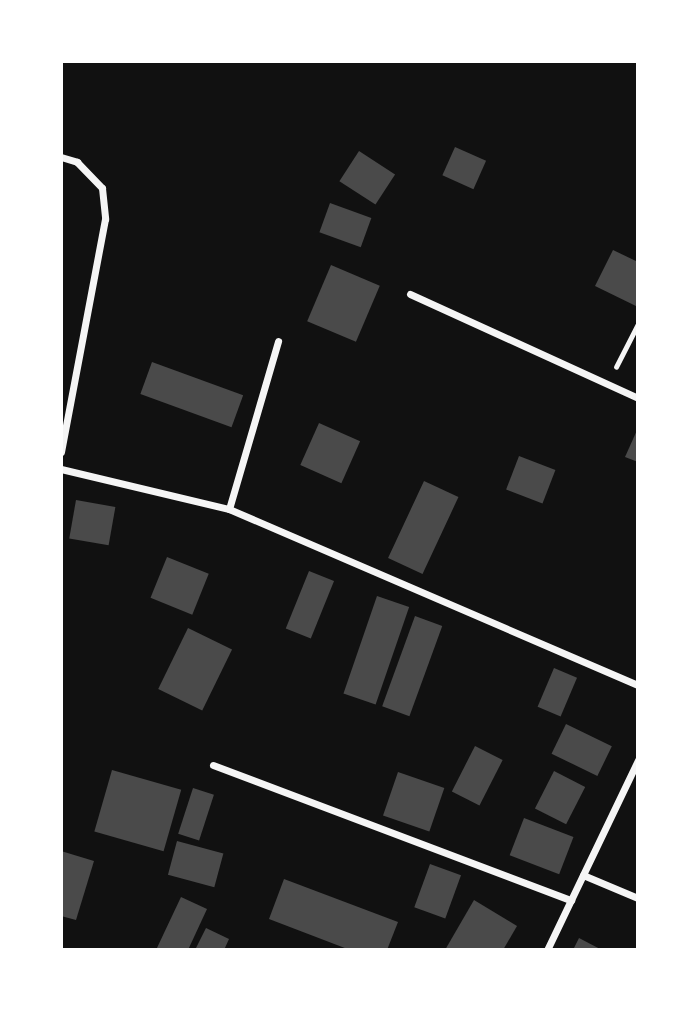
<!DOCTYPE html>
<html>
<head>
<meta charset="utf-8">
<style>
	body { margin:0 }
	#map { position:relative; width:699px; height:1011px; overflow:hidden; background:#111; font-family:"Exo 2",sans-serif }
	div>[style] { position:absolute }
	.building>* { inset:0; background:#4a4a4a; transform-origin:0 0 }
	.path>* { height:4.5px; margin:-2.25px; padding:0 2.25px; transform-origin:2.25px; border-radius:2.25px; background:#f5f5f5 }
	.minor>* { height:7px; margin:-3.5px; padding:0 3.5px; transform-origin:3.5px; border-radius:3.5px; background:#f5f5f5 }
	span { translate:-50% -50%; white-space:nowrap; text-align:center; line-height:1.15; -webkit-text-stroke:5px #fff; paint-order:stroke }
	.frame { position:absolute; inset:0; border:63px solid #fff; pointer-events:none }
</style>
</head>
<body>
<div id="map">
	<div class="building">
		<i style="left:455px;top:147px;width:34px;height:31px;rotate:24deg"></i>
		<i style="left:359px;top:151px;width:43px;height:36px;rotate:33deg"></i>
		<i style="left:330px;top:203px;width:44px;height:31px;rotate:20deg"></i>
		<i style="clip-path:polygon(613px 250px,638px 262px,638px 307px,595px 286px)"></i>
		<i style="left:331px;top:265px;width:53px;height:61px;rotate:23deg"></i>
		<i style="left:152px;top:362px;width:97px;height:34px;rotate:20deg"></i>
		<i style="left:319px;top:423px;width:45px;height:46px;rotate:24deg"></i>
		<i style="clip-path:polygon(638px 428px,638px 462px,625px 457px)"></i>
		<i style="left:519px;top:456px;width:39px;height:36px;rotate:21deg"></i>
		<i style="left:424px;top:481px;width:38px;height:85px;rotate:25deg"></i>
		<i style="left:76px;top:500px;width:40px;height:39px;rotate:10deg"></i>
		<i style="left:167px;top:557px;width:45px;height:44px;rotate:22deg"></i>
		<i style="left:309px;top:571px;width:27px;height:62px;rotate:22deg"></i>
		<i style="left:377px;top:596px;width:34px;height:103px;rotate:19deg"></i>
		<i style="left:415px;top:616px;width:29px;height:96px;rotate:20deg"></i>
		<i style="left:188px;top:628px;width:49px;height:68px;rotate:26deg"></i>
		<i style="left:554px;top:668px;width:25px;height:42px;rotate:23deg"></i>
		<i style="left:566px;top:724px;width:51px;height:33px;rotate:26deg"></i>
		<i style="left:475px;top:746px;width:31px;height:51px;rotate:27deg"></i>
		<i style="left:112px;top:770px;width:72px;height:64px;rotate:16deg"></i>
		<i style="left:554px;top:771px;width:35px;height:42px;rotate:27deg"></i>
		<i style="left:398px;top:772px;width:49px;height:46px;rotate:19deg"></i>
		<i style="left:193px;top:788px;width:22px;height:48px;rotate:18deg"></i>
		<i style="left:524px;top:818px;width:53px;height:40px;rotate:21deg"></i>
		<i style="left:177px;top:841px;width:48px;height:35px;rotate:15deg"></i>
		<i style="clip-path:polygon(61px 851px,94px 861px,76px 920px,61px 916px)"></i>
		<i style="left:430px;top:864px;width:33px;height:46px;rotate:20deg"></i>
		<i style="clip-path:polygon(284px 879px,398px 922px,387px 950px,350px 950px,269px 919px)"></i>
		<i style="clip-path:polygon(181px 897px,207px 909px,188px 950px,156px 950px)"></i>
		<i style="clip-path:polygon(474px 900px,517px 926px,503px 950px,445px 950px)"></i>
		<i style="clip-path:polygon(206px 928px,229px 939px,224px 950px,195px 950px)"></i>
		<i style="clip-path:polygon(579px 938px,602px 950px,573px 950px)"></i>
	</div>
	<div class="path">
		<i style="left:616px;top:367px;width:48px;rotate:-62.9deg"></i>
	</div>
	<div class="minor">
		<i style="left:61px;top:157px;width:17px;rotate:17deg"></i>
		<i style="left:77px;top:162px;width:36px;rotate:46deg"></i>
		<i style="left:102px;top:188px;width:31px;rotate:84deg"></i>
		<i style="left:105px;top:219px;width:237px;rotate:100.7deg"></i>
		<i style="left:410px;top:294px;width:251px;rotate:24.5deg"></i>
		<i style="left:61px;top:469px;width:173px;rotate:13.4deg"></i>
		<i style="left:229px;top:509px;width:445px;rotate:23.3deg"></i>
		<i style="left:229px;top:509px;width:175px;rotate:-73.7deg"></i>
		<i style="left:213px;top:765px;width:383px;rotate:20.7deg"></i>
		<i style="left:583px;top:875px;width:60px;rotate:22.7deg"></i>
		<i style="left:547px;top:950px;width:211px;rotate:-64.4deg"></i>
	</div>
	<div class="frame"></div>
</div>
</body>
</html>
